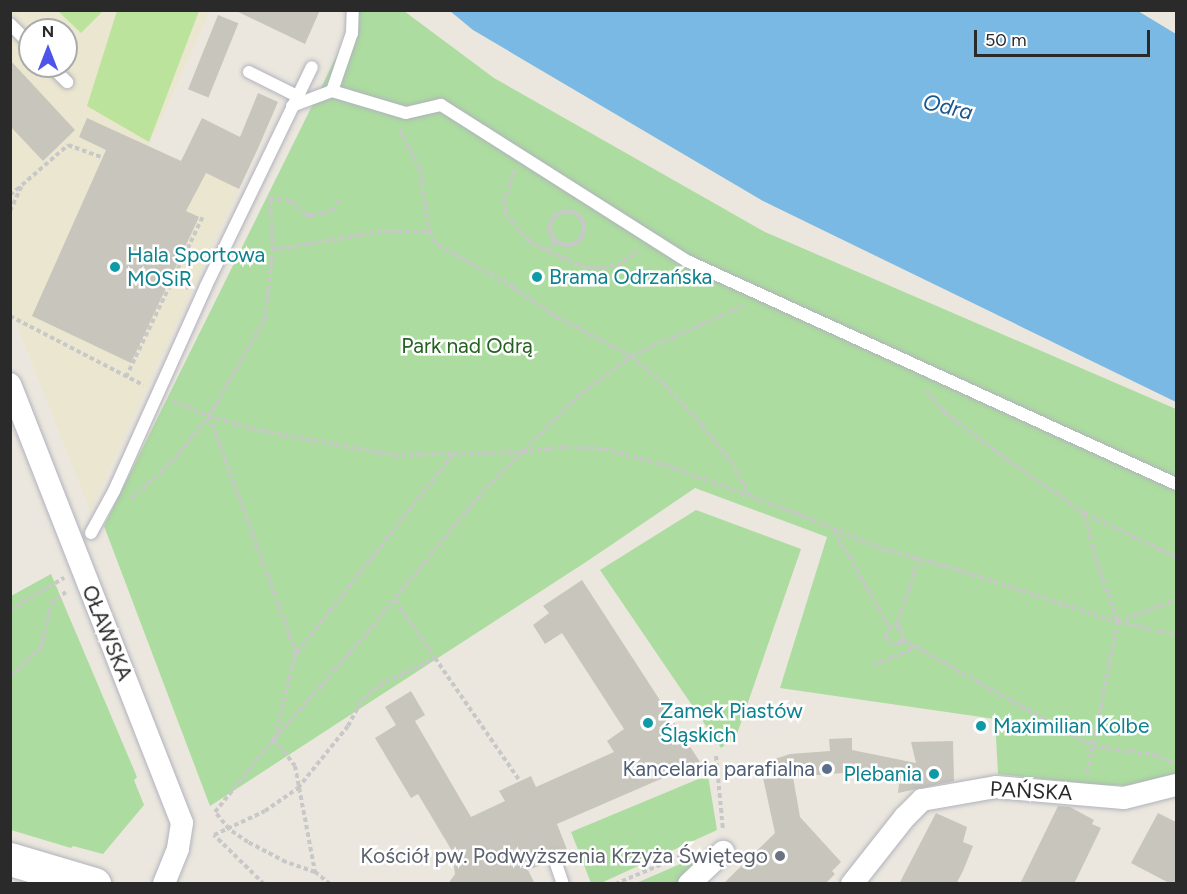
<!DOCTYPE html>
<html>
<head>
<meta charset="utf-8">
<style>
	body { margin:0 }
	#map { position:relative; width:1187px; height:894px; overflow:hidden; background:#ebe7de; font-family:Figtree,sans-serif }
	div>[style] { position:absolute }
	.education>* { inset:0; background:#ebe6cf }
	.green>* { inset:0; background:#acdc9f }
	.pitch>* { inset:0; background:#bbe39c }
	.water>* { inset:0; background:#7ab9e3 }
	.building>* { inset:0; background:#c7c5bc; transform-origin:0 0 }
	.path>* { height:4px; margin-top:-2px; transform-origin:0; background:repeating-linear-gradient(90deg,#c8c8c8 0 4.5px,transparent 0 7.5px) }
	.path>.ring { margin:-2px; padding:0; box-sizing:content-box; background:none; border:4px solid #c8c8c8; border-radius:50% }
	.roads { filter:drop-shadow(0 0 2px #b1b2bd) drop-shadow(0 0 2px #b1b2bd) }
	.lane>* { height:12px; margin:-6px; padding:0 6px; transform-origin:6px; border-radius:6px; background:#fff }
	.street>* { height:22px; margin:-11px; padding:0 11px; transform-origin:11px; border-radius:11px; background:#fff }
	.secondary>* { height:33px; margin:-16.5px; padding:0 16.5px; transform-origin:16.5px; border-radius:16.5px; background:#fff }
	.dots>* { width:16px; height:16px; translate:-50% -50%; box-sizing:border-box; border:3px solid #fff; border-radius:50% }
	span { translate:-50% -50%; white-space:nowrap; text-align:center; line-height:1.15; -webkit-text-stroke:5px #fff; paint-order:stroke }
	.culture-label { font-size:21px; color:#0d838f }
	.left { translate:0 -50%; text-align:left }
	.right { translate:-100% -50%; text-align:right }
	.park-label { font-size:21px; color:#256121 }
	.street-label { font-size:21px; color:#2a2a2a }
	.service-label { font-size:21px; color:#4e5e75 }
	.worship-label { font-size:21px; color:#5b616d }
	.water-label { font-size:22px; color:#1a578f; font-style:italic }
	.frame { position:absolute; inset:0; border:12px solid #2a2a2a; pointer-events:none }
	.north { position:absolute; left:18px; top:18px; width:60px; height:60px; box-sizing:border-box; background:#fff; border:2px solid #aaa; border-radius:50%; rotate:0deg; font-size:16px; font-weight:700; line-height:24px; text-align:center; color:#2a2a2a }
	.north::after { content:''; display:block; margin:auto; width:21px; height:27px; background:#4c54e9; clip-path:polygon(50% 0,100% 100%,50% 72%,0 100%) }
	.scale { position:absolute; left:974px; top:30px; width:176px; height:27px; box-sizing:border-box; border:3px solid #2a2a2a; border-top:0; padding-left:8px; font-size:18px; line-height:21px; white-space:nowrap; color:#2a2a2a; -webkit-text-stroke:4px #fff; paint-order:stroke }
</style>
</head>
<body>
<div id="map">
	<div class="education">
		<i style="clip-path:polygon(evenodd,11px 11px,210px 11px,149px 146px,239px 188px,90px 511px,11px 309px,11px 11px,30px 30px,66px 30px,66px 66px,30px 66px,30px 30px)"></i>
	</div>
	<div class="green">
		<i style="clip-path:polygon(359px 11px,404px 11px,494px 78px,765px 232px,1176px 409px,1176px 775px,1143px 786px,1101px 785px,998px 774px,995px 719px,780px 688px,827px 537px,695px 488px,589px 560px,210px 806px,104px 526px)"></i>
		<i style="clip-path:polygon(696px 510px,801px 549px,736px 737px,721px 748px,600px 570px)"></i>
		<i style="clip-path:polygon(51px 574px,137px 777px,134px 780px,144px 805px,103px 854px,73px 846px,71px 848px,11px 830px,11px 596px)"></i>
		<i style="clip-path:polygon(708px 775px,717px 830px,601px 883px,591px 883px,571px 832px)"></i>
		<i style="clip-path:polygon(706px 853px,708px 854px,681px 883px,634px 884px)"></i>
	</div>
	<div class="pitch">
		<i style="clip-path:polygon(58px 11px,103px 11px,81px 33px)"></i>
		<i style="clip-path:polygon(117px 11px,199px 11px,149px 142px,87px 106px)"></i>
	</div>
	<div class="water">
		<i style="clip-path:polygon(450px 11px,1138px 11px,1176px 34px,1176px 402px,763px 201px,473px 30px)"></i>
	</div>
	<div class="building">
		<i style="clip-path:polygon(234px 10px,320px 10px,305px 44px)"></i>
		<i style="left:218px;top:15px;width:22px;height:80px;rotate:22deg"></i>
		<i style="clip-path:polygon(10px 60px,75px 130px,43px 161px,10px 126px)"></i>
		<i style="clip-path:polygon(258px 93px,278px 102px,259px 146px,239px 189px,206px 173px,186px 211px,199px 217px,131px 363px,32px 316px,106px 150px,79px 137px,87px 118px,181px 161px,202px 118px,240px 137px)"></i>
		<i style="clip-path:polygon(582px 580px,700px 762px,557px 824px,568px 852px,562px 857px,559px 851px,551px 850px,546px 856px,547px 863px,528px 870px,535px 884px,448px 884px,455px 874px,452px 851px,418px 794px,411px 798px,375px 738px,396px 725px,385px 707px,411px 691px,425px 715px,415px 721px,471px 817px,505px 801px,499px 791px,531px 776px,536px 787px,614px 752px,607px 741px,624px 729px,562px 633px,545px 644px,533px 625px,549px 613px,543px 606px)"></i>
		<i style="clip-path:polygon(852px 738px,852px 750px,916px 763px,911px 742px,953px 741px,954px 781px,898px 793px,899px 784px,843px 773px,793px 777px,800px 817px,841px 862px,832px 871px,835px 874px,825px 884px,723px 884px,775px 833px,760px 764px,790px 754px,830px 751px,829px 739px)"></i>
		<i style="clip-path:polygon(1058px 806px,1070px 807px,1094px 820px,1092px 824px,1101px 828px,1074px 884px,1020px 884px)"></i>
		<i style="clip-path:polygon(936px 813px,967px 827px,963px 842px,973px 846px,963px 871px,956px 884px,899px 884px)"></i>
		<i style="clip-path:polygon(1158px 813px,1176px 822px,1176px 884px,1171px 884px,1131px 863px)"></i>
	</div>
	<div class="path">
		<i style="left:400px;top:130px;width:44px;rotate:62.9deg"></i>
		<i style="left:420px;top:169px;width:64px;rotate:81.9deg"></i>
		<i style="left:429px;top:232px;width:16px;rotate:55deg"></i>
		<i style="left:438px;top:245px;width:86px;rotate:29.2deg"></i>
		<i style="left:513px;top:287px;width:51px;rotate:34.6deg"></i>
		<i style="left:555px;top:316px;width:86px;rotate:27.8deg"></i>
		<i style="left:631px;top:356px;width:43px;rotate:40.3deg"></i>
		<i style="left:664px;top:384px;width:56px;rotate:47.2deg"></i>
		<i style="left:702px;top:425px;width:52px;rotate:52deg"></i>
		<i style="left:734px;top:466px;width:35px;rotate:63deg"></i>
		<i style="left:515px;top:170px;width:33px;rotate:110deg"></i>
		<i style="left:504px;top:201px;width:15px;rotate:82deg"></i>
		<i style="left:506px;top:216px;width:33px;rotate:47deg"></i>
		<i style="left:528px;top:240px;width:22px;rotate:30deg"></i>
		<i style="left:547px;top:251px;width:43px;rotate:23deg"></i>
		<i style="left:587px;top:268px;width:15px"></i>
		<i style="left:602px;top:268px;width:15px;rotate:-11deg"></i>
		<i style="left:617px;top:265px;width:25px;rotate:-34deg"></i>
		<i style="left:10px;top:195px;width:13px;rotate:-39deg"></i>
		<i style="left:270px;top:199px;width:21px;rotate:5deg"></i>
		<i style="left:291px;top:201px;width:21px;rotate:43deg"></i>
		<i style="left:306px;top:215px;width:5px"></i>
		<i style="left:311px;top:215px;width:22px;rotate:-10deg"></i>
		<i style="left:333px;top:211px;width:13px;rotate:-67deg"></i>
		<i class="ring" style="left:550px;top:211px;width:30px;height:30px"></i>
		<i style="left:10px;top:211px;width:29px;rotate:-65deg"></i>
		<i style="left:22px;top:185px;width:61px;rotate:-41deg"></i>
		<i style="left:68px;top:145px;width:37px;rotate:20deg"></i>
		<i style="left:273px;top:250px;width:112px;rotate:-9.8deg"></i>
		<i style="left:383px;top:231px;width:46px;rotate:1.2deg"></i>
		<i style="left:547px;top:251px;width:13px;rotate:-48deg"></i>
		<i style="left:173px;top:281px;width:17px;rotate:25deg"></i>
		<i style="left:10px;top:316px;width:150px;rotate:27.4deg"></i>
		<i style="left:126px;top:377px;width:178px;rotate:-64.4deg"></i>
		<i style="left:926px;top:391px;width:28px;rotate:49deg"></i>
		<i style="left:944px;top:412px;width:78px;rotate:37.2deg"></i>
		<i style="left:1006px;top:459px;width:95px;rotate:34.7deg"></i>
		<i style="left:1084px;top:513px;width:102px;rotate:25.6deg"></i>
		<i style="left:173px;top:401px;width:39px;rotate:23deg"></i>
		<i style="left:209px;top:416px;width:252px;rotate:69.8deg"></i>
		<i style="left:296px;top:653px;width:89px;rotate:104.3deg"></i>
		<i style="left:274px;top:739px;width:34px;rotate:52deg"></i>
		<i style="left:295px;top:766px;width:108px;rotate:79.3deg"></i>
		<i style="left:209px;top:416px;width:55px;rotate:15.8deg"></i>
		<i style="left:262px;top:431px;width:134px;rotate:10.3deg"></i>
		<i style="left:394px;top:455px;width:128px;rotate:-1.3deg"></i>
		<i style="left:522px;top:452px;width:38px;rotate:-7deg"></i>
		<i style="left:560px;top:447px;width:44px;rotate:2.6deg"></i>
		<i style="left:604px;top:449px;width:67px;rotate:14.7deg"></i>
		<i style="left:669px;top:466px;width:138px;rotate:20.4deg"></i>
		<i style="left:798px;top:514px;width:92px;rotate:22.4deg"></i>
		<i style="left:883px;top:549px;width:78px;rotate:15.6deg"></i>
		<i style="left:958px;top:570px;width:168px;rotate:18deg"></i>
		<i style="left:1118px;top:622px;width:59px;rotate:12.6deg"></i>
		<i style="left:131px;top:498px;width:52px;rotate:-41.1deg"></i>
		<i style="left:170px;top:464px;width:62px;rotate:-50.9deg"></i>
		<i style="left:209px;top:416px;width:112px;rotate:-60deg"></i>
		<i style="left:265px;top:319px;width:69px;rotate:-83.4deg"></i>
		<i style="left:273px;top:250px;width:54px;rotate:-93.2deg"></i>
		<i style="left:1084px;top:514px;width:54px;rotate:74.9deg"></i>
		<i style="left:1098px;top:566px;width:59px;rotate:70deg"></i>
		<i style="left:834px;top:530px;width:113px;rotate:60.3deg"></i>
		<i style="left:395px;top:600px;width:70px;rotate:55.4deg"></i>
		<i style="left:10px;top:610px;width:63px;rotate:-30.7deg"></i>
		<i style="left:896px;top:626px;width:6px;rotate:31deg"></i>
		<i style="left:901px;top:629px;width:11px;rotate:80deg"></i>
		<i style="left:903px;top:640px;width:4px;rotate:135deg"></i>
		<i style="left:900px;top:643px;width:7px;rotate:164deg"></i>
		<i style="left:893px;top:645px;width:12px;rotate:-132deg"></i>
		<i style="left:885px;top:636px;width:8px;rotate:-67deg"></i>
		<i style="left:888px;top:629px;width:9px;rotate:-21deg"></i>
		<i style="left:896px;top:626px;width:71px;rotate:-71.1deg"></i>
		<i style="left:903px;top:640px;width:218px;rotate:29.2deg"></i>
		<i style="left:1093px;top:746px;width:62px;rotate:8.4deg"></i>
		<i style="left:1154px;top:755px;width:20px;rotate:20deg"></i>
		<i style="left:297px;top:653px;width:253px;rotate:-51.9deg"></i>
		<i style="left:873px;top:665px;width:48px;rotate:-22.2deg"></i>
		<i style="left:10px;top:676px;width:42px;rotate:-42.1deg"></i>
		<i style="left:41px;top:648px;width:45px;rotate:-77.2deg"></i>
		<i style="left:51px;top:604px;width:19px;rotate:-39deg"></i>
		<i style="left:716px;top:756px;width:74px;rotate:84.6deg"></i>
		<i style="left:1087px;top:773px;width:154px;rotate:-78.4deg"></i>
		<i style="left:1118px;top:622px;width:62px;rotate:-20.8deg"></i>
		<i style="left:264px;top:884px;width:70px;rotate:-135.6deg"></i>
		<i style="left:214px;top:835px;width:56px;rotate:-25.2deg"></i>
		<i style="left:265px;top:811px;width:40px;rotate:-34.9deg"></i>
		<i style="left:298px;top:788px;width:80px;rotate:-51.1deg"></i>
		<i style="left:348px;top:726px;width:30px;rotate:-62deg"></i>
		<i style="left:362px;top:700px;width:23px;rotate:-41deg"></i>
		<i style="left:379px;top:685px;width:62px;rotate:-25.7deg"></i>
		<i style="left:435px;top:658px;width:150px;rotate:55.4deg"></i>
		<i style="left:330px;top:884px;width:19px;rotate:-141deg"></i>
		<i style="left:315px;top:872px;width:31px;rotate:-161deg"></i>
		<i style="left:286px;top:862px;width:43px;rotate:-152.2deg"></i>
		<i style="left:248px;top:842px;width:23px;rotate:-146deg"></i>
		<i style="left:229px;top:829px;width:22px;rotate:-129deg"></i>
		<i style="left:215px;top:812px;width:94px;rotate:-51.1deg"></i>
		<i style="left:274px;top:739px;width:127px;rotate:-48.5deg"></i>
		<i style="left:358px;top:644px;width:195px;rotate:-50.8deg"></i>
		<i style="left:481px;top:493px;width:134px;rotate:-45deg"></i>
		<i style="left:576px;top:398px;width:69px;rotate:-37.4deg"></i>
		<i style="left:631px;top:356px;width:123px;rotate:-24.1deg"></i>
		<i style="left:615px;top:884px;width:75px;rotate:-22.8deg"></i>
	</div>
	<div class="roads">
		<div class="lane">
			<i style="left:10px;top:24px;width:28px;rotate:45deg"></i>
			<i style="left:51px;top:66px;width:23px;rotate:45deg"></i>
			<i style="left:249px;top:72px;width:54px;rotate:26.6deg"></i>
			<i style="left:332px;top:91px;width:61px;rotate:-71deg"></i>
			<i style="left:352px;top:33px;width:23px;rotate:-88deg"></i>
			<i style="left:292px;top:106px;width:43px;rotate:-20.6deg"></i>
			<i style="left:332px;top:91px;width:77px;rotate:16.6deg"></i>
			<i style="left:406px;top:113px;width:36px;rotate:-13deg"></i>
			<i style="left:441px;top:105px;width:291px;rotate:32.4deg"></i>
			<i style="left:687px;top:261px;width:537px;rotate:24.51deg"></i>
			<i style="left:91px;top:533px;width:48px;rotate:-61.3deg"></i>
			<i style="left:114px;top:491px;width:225px;rotate:-65.8deg"></i>
			<i style="left:206px;top:286px;width:243px;rotate:-64.2deg"></i>
			<i style="left:554px;top:858px;width:28px;rotate:71deg"></i>
		</div>
		<div class="street">
			<i style="left:10px;top:384px;width:471px;rotate:68.6deg"></i>
			<i style="left:182px;top:823px;width:26px;rotate:99deg"></i>
			<i style="left:178px;top:849px;width:38px;rotate:112deg"></i>
			<i style="left:689px;top:884px;width:47px;rotate:-43.3deg"></i>
			<i style="left:852px;top:884px;width:85px;rotate:-51.7deg"></i>
			<i style="left:905px;top:817px;width:24px;rotate:-45deg"></i>
			<i style="left:922px;top:800px;width:75px;rotate:-10deg"></i>
			<i style="left:996px;top:787px;width:128px;rotate:4.9deg"></i>
			<i style="left:1124px;top:798px;width:54px;rotate:-14deg"></i>
		</div>
		<div class="secondary">
			<i style="left:10px;top:859px;width:88px;rotate:16.6deg"></i>
		</div>
	</div>
	<div class="dots">
		<i style="left:115px;top:267px;background:#0f9aa8"></i>
		<i style="left:537px;top:277px;background:#0f9aa8"></i>
		<i style="left:648px;top:723px;background:#0f9aa8"></i>
		<i style="left:981px;top:726px;background:#0f9aa8"></i>
		<i style="left:827px;top:769px;background:#5c6f8a"></i>
		<i style="left:934px;top:774px;background:#0f9aa8"></i>
		<i style="left:780px;top:856px;background:#6b7280"></i>
	</div>
	<div class="culture-label">
		<span class="left" style="left:127px;top:267px">Hala Sportowa<br>MOSiR</span>
		<span class="left" style="left:549px;top:277px">Brama Odrzańska</span>
		<span class="left" style="left:660px;top:723px">Zamek Piastów<br>Śląskich</span>
		<span class="left" style="left:993px;top:726px">Maximilian Kolbe</span>
		<span class="right" style="left:922px;top:774px">Plebania</span>
	</div>
	<div class="park-label">
		<span style="left:467px;top:346px">Park nad Odrą</span>
	</div>
	<div class="street-label">
		<span style="left:107px;top:633px;rotate:68deg">OŁAWSKA</span>
		<span style="left:1031px;top:791px;rotate:3deg">PAŃSKA</span>
	</div>
	<div class="service-label">
		<span class="right" style="left:815px;top:769px">Kancelaria parafialna</span>
	</div>
	<div class="worship-label">
		<span class="right" style="left:768px;top:856px">Kościół pw. Podwyższenia Krzyża Świętego</span>
	</div>
	<div class="water-label">
		<span style="left:948px;top:107px;rotate:13deg">Odra</span>
	</div>
	<div class="frame"></div>
	<div class="north">N</div>
	<div class="scale">50 m</div>
</div>
</body>
</html>
